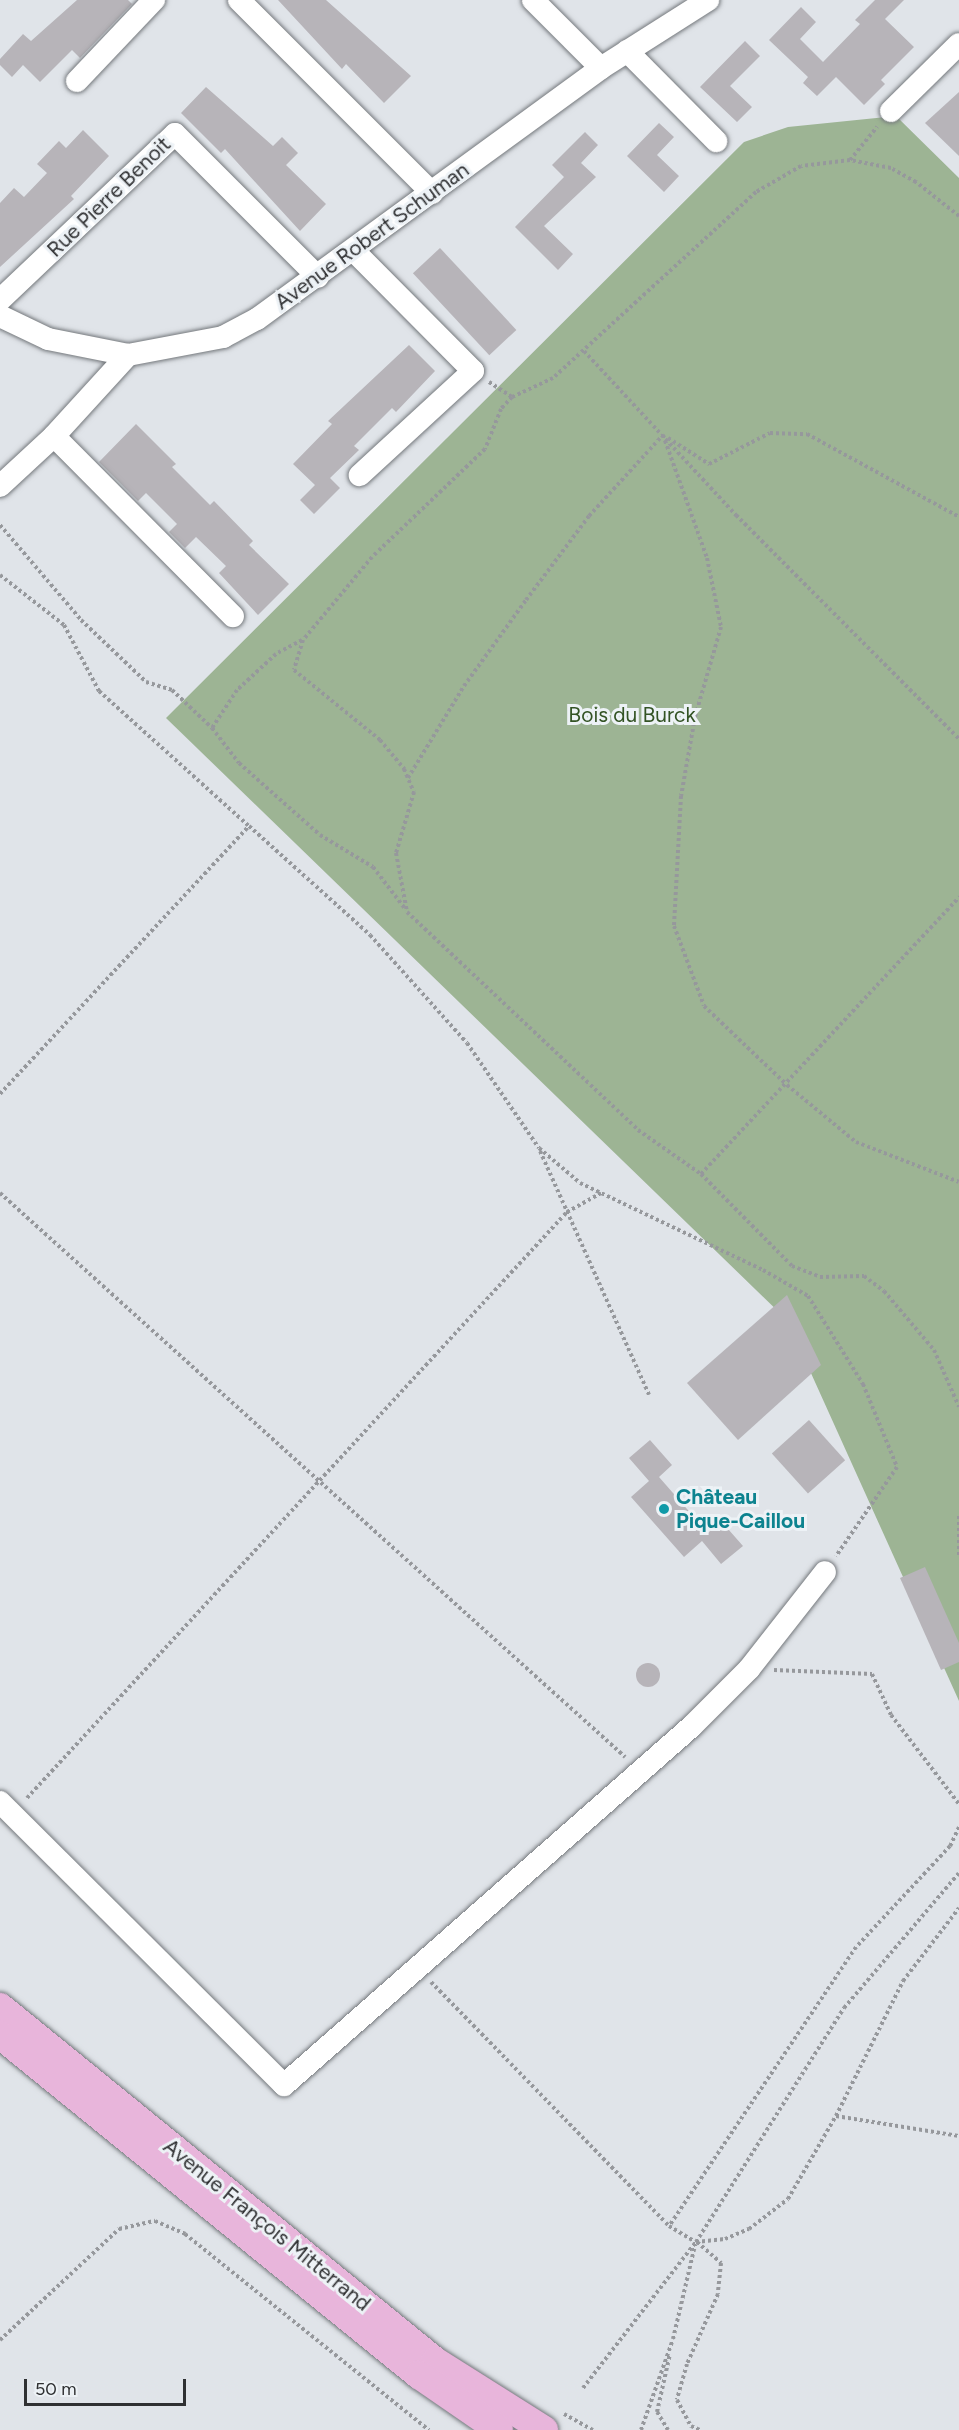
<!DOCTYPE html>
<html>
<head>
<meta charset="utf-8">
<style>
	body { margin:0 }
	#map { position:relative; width:959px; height:2430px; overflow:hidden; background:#e0e4e9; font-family:Figtree,sans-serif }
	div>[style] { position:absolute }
	.forest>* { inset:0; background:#9db494 }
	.building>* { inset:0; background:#b7b4b9; transform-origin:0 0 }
	.round { border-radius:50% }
	.path>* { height:4px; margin-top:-2px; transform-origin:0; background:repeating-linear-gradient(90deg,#96989c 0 3px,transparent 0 6px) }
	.roads { filter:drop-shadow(0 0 2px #74787c) drop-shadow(0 0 2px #74787c) }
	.minor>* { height:22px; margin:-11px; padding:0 11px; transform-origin:11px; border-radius:11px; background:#fff }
	.major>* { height:28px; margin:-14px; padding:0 14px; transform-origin:14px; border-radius:14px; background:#e8b5db }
	.dots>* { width:16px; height:16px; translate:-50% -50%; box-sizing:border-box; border:3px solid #edf2f6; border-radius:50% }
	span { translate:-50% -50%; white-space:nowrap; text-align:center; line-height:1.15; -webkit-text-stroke:6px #edf2f6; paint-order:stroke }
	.street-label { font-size:21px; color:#2f3032 }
	.park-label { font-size:21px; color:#335324 }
	.culture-label { font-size:21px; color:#0d838f; font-weight:700 }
	.left { translate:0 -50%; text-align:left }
	.scale { position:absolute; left:24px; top:2379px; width:162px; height:27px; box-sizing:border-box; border:3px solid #2f3032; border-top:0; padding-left:8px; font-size:18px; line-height:21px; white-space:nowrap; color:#2f3032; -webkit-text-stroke:4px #edf2f6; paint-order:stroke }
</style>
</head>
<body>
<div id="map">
	<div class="forest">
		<i style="clip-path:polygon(896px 116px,959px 178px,959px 1701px,787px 1320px,166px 718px,744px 142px,788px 127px)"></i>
	</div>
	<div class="building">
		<i style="clip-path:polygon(77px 0,128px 0,132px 4px,80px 58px,72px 50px,40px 82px,23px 65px,12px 77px,0 65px,0 59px,23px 34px,31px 41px)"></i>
		<i style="clip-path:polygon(278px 0,326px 0,411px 76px,384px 103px,346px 64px,342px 69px)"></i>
		<i style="clip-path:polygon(875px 0,904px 0,885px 19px,914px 47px,881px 80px,885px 84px,864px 105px,836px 77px,817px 96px,803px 83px,808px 77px,769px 40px,801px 7px,816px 22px,800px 39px,823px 62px,860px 24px,855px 20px)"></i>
		<i style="clip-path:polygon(745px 41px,760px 56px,730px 86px,752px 107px,737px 122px,700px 87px)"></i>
		<i style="clip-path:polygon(206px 87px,273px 146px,282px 137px,298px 153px,286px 165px,326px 204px,300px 231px,225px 149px,221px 153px,181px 113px)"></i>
		<i style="clip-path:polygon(959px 92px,959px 156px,925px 123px)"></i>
		<i style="clip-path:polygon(659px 123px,674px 137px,657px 155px,679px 176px,664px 192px,627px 156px)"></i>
		<i style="clip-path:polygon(83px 130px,109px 156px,71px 196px,74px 199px,0 267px,0 203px,14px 188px,24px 197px,47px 173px,37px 164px,59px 141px,66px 148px)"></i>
		<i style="clip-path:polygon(585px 132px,598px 145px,581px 163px,596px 177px,544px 226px,573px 254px,558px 270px,515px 227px,564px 177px,552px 165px)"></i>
		<i style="left:440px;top:248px;width:112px;height:37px;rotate:47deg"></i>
		<i style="clip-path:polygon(409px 345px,435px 371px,396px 412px,392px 408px,354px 446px,359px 450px,330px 478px,340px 488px,314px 514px,300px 500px,315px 485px,293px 464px,332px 424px,328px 421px)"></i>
		<i style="clip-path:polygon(136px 424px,176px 464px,172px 467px,210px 505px,214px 501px,253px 541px,249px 545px,289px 584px,258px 615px,219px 573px,226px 566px,196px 537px,185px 548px,169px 532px,177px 524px,146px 493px,138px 501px,99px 462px)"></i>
		<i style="clip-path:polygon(787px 1295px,821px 1365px,738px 1440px,687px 1383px)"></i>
		<i style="left:809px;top:1420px;width:54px;height:50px;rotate:48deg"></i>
		<i style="clip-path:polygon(650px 1440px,672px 1465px,659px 1477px,708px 1533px,721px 1521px,743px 1546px,721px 1564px,702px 1541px,684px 1557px,631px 1497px,649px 1481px,629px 1458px)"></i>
		<i style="clip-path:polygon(925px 1567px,959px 1643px,959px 1662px,941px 1670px,900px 1578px)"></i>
		<i class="round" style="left:636px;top:1663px;width:24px;height:24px"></i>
	</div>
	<div class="path">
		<i style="left:850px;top:160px;width:43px;rotate:-50.7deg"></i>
		<i style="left:959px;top:216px;width:55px;rotate:-141.7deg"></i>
		<i style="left:916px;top:182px;width:29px;rotate:-151deg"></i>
		<i style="left:891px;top:168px;width:42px;rotate:-169deg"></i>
		<i style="left:850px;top:160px;width:49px;rotate:173deg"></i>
		<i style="left:801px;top:166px;width:52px;rotate:150deg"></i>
		<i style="left:756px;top:192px;width:275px;rotate:137.5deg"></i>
		<i style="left:553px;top:378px;width:45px;rotate:155.1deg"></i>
		<i style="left:512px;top:397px;width:16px;rotate:133deg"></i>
		<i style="left:501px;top:409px;width:43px;rotate:111.8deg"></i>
		<i style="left:485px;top:449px;width:156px;rotate:136.3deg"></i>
		<i style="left:372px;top:557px;width:108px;rotate:129.7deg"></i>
		<i style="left:303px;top:640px;width:31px;rotate:107deg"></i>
		<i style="left:294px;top:670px;width:111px;rotate:39.1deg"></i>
		<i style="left:380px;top:740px;width:38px;rotate:50deg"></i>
		<i style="left:404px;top:769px;width:25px;rotate:67deg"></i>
		<i style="left:414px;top:792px;width:64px;rotate:106.4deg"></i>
		<i style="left:396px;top:853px;width:60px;rotate:79.4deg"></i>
		<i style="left:407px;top:912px;width:318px;rotate:43.3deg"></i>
		<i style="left:638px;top:1130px;width:77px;rotate:34.9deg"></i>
		<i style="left:701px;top:1174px;width:129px;rotate:45.3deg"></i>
		<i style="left:792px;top:1266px;width:30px;rotate:21deg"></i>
		<i style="left:820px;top:1277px;width:44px;rotate:-1.3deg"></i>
		<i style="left:864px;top:1276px;width:25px;rotate:37deg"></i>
		<i style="left:884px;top:1291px;width:77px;rotate:49.7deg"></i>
		<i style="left:934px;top:1350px;width:62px;rotate:66.3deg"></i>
		<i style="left:584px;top:351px;width:224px;rotate:47.2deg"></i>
		<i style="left:736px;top:515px;width:316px;rotate:45.1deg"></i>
		<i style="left:489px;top:382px;width:27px;rotate:33deg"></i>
		<i style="left:663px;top:435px;width:131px;rotate:70.3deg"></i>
		<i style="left:707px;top:558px;width:70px;rotate:78.5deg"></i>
		<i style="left:721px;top:627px;width:94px;rotate:106.1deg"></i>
		<i style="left:695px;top:717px;width:80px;rotate:100deg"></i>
		<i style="left:681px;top:796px;width:130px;rotate:93.1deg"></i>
		<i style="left:674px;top:926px;width:85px;rotate:69.4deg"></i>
		<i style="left:704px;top:1006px;width:115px;rotate:43.6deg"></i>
		<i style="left:787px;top:1085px;width:89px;rotate:39.6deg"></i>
		<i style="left:856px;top:1142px;width:110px;rotate:21.2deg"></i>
		<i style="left:668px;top:438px;width:49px;rotate:32.4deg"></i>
		<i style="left:709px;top:464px;width:68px;rotate:-26.9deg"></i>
		<i style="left:770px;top:433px;width:37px;rotate:2deg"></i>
		<i style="left:807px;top:434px;width:173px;rotate:28.6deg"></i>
		<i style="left:0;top:525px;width:125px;rotate:49.5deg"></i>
		<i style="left:81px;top:620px;width:90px;rotate:43.6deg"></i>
		<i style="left:146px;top:682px;width:27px;rotate:17deg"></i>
		<i style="left:172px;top:690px;width:55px;rotate:43.5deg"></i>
		<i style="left:0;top:575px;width:81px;rotate:38deg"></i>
		<i style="left:64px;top:625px;width:75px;rotate:62.1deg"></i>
		<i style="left:99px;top:691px;width:202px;rotate:42deg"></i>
		<i style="left:302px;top:640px;width:30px;rotate:152deg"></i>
		<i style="left:276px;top:654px;width:53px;rotate:137.3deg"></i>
		<i style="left:237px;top:690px;width:45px;rotate:123.3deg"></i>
		<i style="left:212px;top:728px;width:44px;rotate:52.4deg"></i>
		<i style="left:239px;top:763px;width:108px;rotate:41.6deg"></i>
		<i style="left:320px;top:835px;width:62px;rotate:31.1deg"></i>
		<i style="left:373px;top:867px;width:54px;rotate:52.5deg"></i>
		<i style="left:408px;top:778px;width:108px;rotate:-58.7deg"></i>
		<i style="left:464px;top:686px;width:106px;rotate:-54.2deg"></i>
		<i style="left:526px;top:600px;width:105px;rotate:-53.1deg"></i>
		<i style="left:589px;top:516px;width:110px;rotate:-47.6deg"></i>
		<i style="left:0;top:1094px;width:366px;rotate:-47.1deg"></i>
		<i style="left:249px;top:826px;width:163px;rotate:42deg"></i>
		<i style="left:370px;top:935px;width:145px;rotate:48.1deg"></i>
		<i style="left:467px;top:1043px;width:127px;rotate:55.6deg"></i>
		<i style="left:539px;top:1148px;width:54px;rotate:40.5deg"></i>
		<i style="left:580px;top:1183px;width:203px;rotate:25.4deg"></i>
		<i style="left:763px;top:1270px;width:52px;rotate:30deg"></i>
		<i style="left:808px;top:1296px;width:104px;rotate:58deg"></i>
		<i style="left:863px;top:1384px;width:90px;rotate:67.7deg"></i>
		<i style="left:897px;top:1467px;width:108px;rotate:124.4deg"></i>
		<i style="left:540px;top:1151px;width:267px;rotate:65.9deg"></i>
		<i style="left:701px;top:1174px;width:379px;rotate:-47deg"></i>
		<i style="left:0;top:1193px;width:842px;rotate:42.06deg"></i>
		<i style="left:959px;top:1516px;width:41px;rotate:90deg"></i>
		<i style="left:774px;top:1670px;width:98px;rotate:2.3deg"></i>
		<i style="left:872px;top:1674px;width:45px;rotate:65.1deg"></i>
		<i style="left:891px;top:1715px;width:112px;rotate:52.6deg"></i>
		<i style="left:27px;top:1798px;width:797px;rotate:-47.34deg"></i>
		<i style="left:567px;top:1212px;width:39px;rotate:-29deg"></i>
		<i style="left:959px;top:1827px;width:21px;rotate:115deg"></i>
		<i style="left:950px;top:1846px;width:138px;rotate:132.9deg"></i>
		<i style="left:856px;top:1947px;width:336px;rotate:123.8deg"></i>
		<i style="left:669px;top:2226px;width:31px;rotate:31deg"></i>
		<i style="left:696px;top:2242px;width:29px;rotate:-6deg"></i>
		<i style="left:725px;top:2239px;width:26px;rotate:-23deg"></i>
		<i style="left:749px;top:2229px;width:49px;rotate:-37.6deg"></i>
		<i style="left:788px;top:2199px;width:96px;rotate:-60deg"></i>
		<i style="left:836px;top:2116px;width:151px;rotate:-63.6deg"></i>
		<i style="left:903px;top:1981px;width:92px;rotate:-52.5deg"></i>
		<i style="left:431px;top:1982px;width:341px;rotate:45.7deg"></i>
		<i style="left:836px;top:2116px;width:125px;rotate:9.2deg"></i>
		<i style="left:697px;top:2242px;width:32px;rotate:41deg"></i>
		<i style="left:721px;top:2263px;width:31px;rotate:96deg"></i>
		<i style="left:718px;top:2294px;width:77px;rotate:113.9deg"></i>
		<i style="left:687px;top:2364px;width:37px;rotate:106deg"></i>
		<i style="left:677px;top:2400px;width:30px;rotate:62deg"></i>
		<i style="left:691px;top:2426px;width:10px;rotate:24deg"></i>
		<i style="left:0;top:2340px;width:163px;rotate:-43deg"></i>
		<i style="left:119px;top:2229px;width:37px;rotate:-13deg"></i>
		<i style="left:155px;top:2221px;width:33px;rotate:23deg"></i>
		<i style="left:185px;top:2234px;width:313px;rotate:38.8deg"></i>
		<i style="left:583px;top:2388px;width:185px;rotate:-52.3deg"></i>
		<i style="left:696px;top:2242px;width:277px;rotate:-57.7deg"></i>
		<i style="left:844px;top:2008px;width:177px;rotate:-49.6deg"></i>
		<i style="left:564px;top:2414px;width:33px;rotate:29deg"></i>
		<i style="left:641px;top:2430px;width:96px;rotate:-70.6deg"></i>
		<i style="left:673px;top:2339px;width:97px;rotate:-76.8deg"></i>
		<i style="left:668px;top:2430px;width:21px;rotate:-121deg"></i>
		<i style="left:657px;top:2412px;width:59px;rotate:-77.4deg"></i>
	</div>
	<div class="roads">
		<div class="minor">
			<i style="left:239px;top:0;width:273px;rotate:45deg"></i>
			<i style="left:533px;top:0;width:96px;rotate:45deg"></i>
			<i style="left:627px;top:51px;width:127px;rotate:45.3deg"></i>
			<i style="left:77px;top:81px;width:112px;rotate:-46.5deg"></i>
			<i style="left:891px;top:111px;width:95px;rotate:-44.6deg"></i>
			<i style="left:353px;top:250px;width:170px;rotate:45.2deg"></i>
			<i style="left:473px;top:371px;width:154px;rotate:137.4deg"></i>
			<i style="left:0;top:300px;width:241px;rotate:-43.5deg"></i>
			<i style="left:175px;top:134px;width:202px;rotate:45deg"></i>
			<i style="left:0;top:316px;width:53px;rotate:25.6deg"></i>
			<i style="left:48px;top:339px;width:82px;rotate:11.3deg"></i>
			<i style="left:128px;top:355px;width:97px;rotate:-10.7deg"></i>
			<i style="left:223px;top:337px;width:38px;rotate:-28deg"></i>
			<i style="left:257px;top:319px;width:426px;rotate:-36.1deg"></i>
			<i style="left:601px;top:68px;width:127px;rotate:-32.4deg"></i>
			<i style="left:54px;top:436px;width:254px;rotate:45.2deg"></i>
			<i style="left:0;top:486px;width:74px;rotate:-42.8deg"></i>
			<i style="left:54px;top:436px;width:110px;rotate:-47.6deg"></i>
			<i style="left:0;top:1802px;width:401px;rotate:44.9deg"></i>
			<i style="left:284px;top:2085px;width:543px;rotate:-41.34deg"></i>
			<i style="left:692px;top:1726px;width:81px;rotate:-45deg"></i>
			<i style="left:749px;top:1669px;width:123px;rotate:-51.9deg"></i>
		</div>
		<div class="major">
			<i style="left:0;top:2007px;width:561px;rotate:39.14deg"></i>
			<i style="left:435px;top:2361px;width:129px;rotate:32.3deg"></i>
			<i style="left:0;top:2035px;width:540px;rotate:39.06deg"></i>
			<i style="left:419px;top:2375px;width:97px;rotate:34.5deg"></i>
		</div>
	</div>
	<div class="dots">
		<i style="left:664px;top:1509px;background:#0f9aa8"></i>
	</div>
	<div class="street-label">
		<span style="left:109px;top:197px;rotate:-44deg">Rue Pierre Benoit</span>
		<span style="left:372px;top:236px;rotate:-36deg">Avenue Robert Schuman</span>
		<span style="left:267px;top:2225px;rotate:39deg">Avenue François Mitterrand</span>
	</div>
	<div class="park-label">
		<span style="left:632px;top:715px">Bois du Burck</span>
	</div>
	<div class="culture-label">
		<span class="left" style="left:676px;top:1509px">Château<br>Pique-Caillou</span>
	</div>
	<div class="scale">50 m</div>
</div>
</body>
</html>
